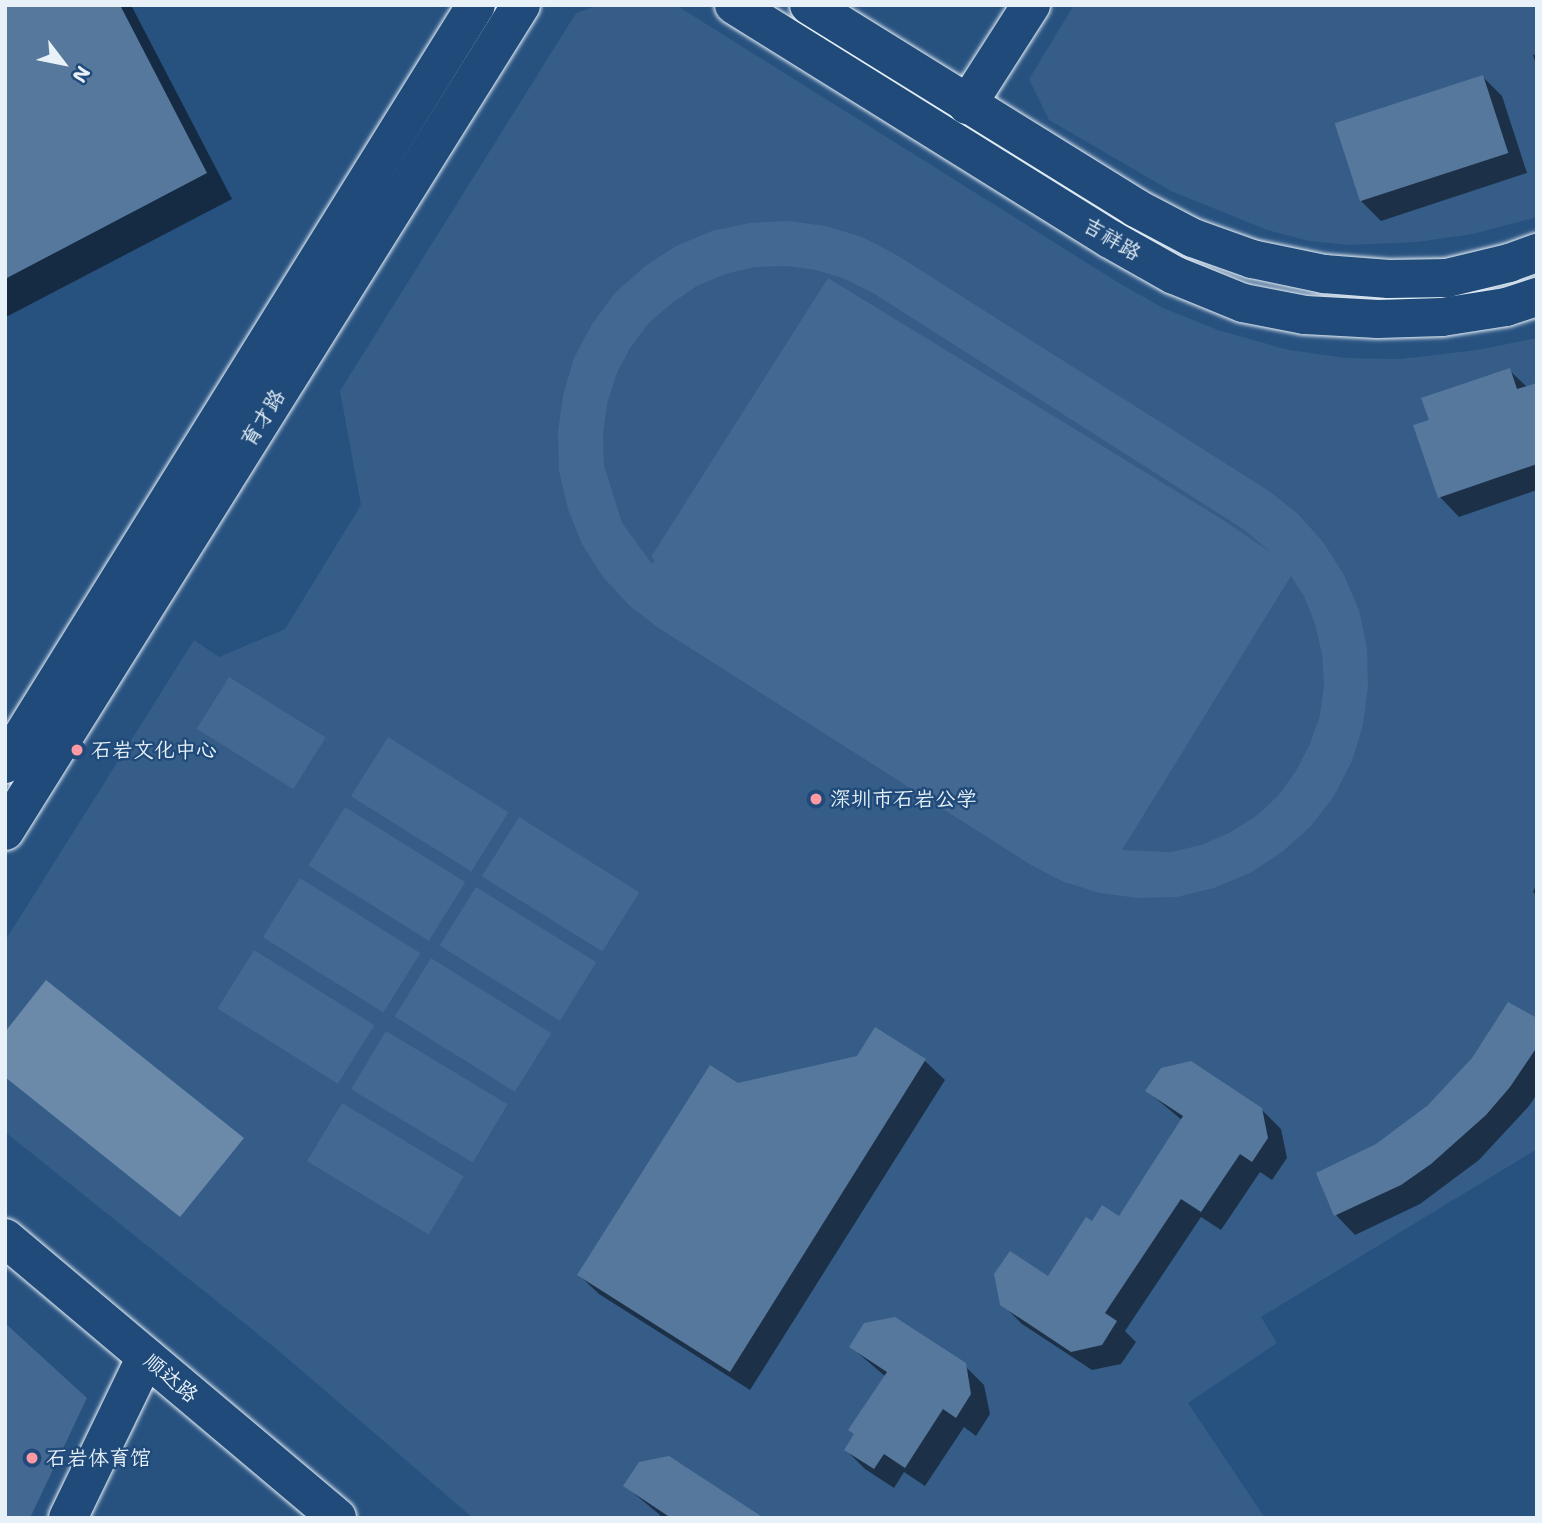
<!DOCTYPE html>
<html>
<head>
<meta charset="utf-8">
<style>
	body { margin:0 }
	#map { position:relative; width:1542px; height:1523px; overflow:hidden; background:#27517f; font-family:"Shantell Sans","LXGW WenKai TC",sans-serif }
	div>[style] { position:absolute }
	.built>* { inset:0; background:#355d88 }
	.green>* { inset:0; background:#436891; transform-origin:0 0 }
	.water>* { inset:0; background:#6b8aaa }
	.shadow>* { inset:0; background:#0007 }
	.building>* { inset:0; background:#57789d; transform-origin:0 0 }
	.roads { filter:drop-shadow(0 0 2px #e8f1f8) drop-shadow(0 0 2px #e8f1f8) }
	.minor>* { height:38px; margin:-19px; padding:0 19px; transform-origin:19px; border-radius:19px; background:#1f4a7a }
	.dots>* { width:19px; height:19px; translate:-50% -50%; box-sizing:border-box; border:4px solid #1f4a7a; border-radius:50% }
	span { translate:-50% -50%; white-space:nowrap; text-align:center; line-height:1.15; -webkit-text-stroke:5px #1f4a7a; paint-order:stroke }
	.street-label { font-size:21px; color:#e8f1f8 }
	.poi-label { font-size:21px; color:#e8f1f8 }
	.left { translate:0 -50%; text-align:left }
	.frame { position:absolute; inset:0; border:7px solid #e8f1f8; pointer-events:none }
	.north { position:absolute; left:28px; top:28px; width:70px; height:70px; -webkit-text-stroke:5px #1f4a7a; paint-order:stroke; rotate:122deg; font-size:19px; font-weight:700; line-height:28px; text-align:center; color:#e8f1f8 }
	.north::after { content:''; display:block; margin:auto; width:24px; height:32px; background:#e8f1f8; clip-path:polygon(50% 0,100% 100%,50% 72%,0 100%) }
</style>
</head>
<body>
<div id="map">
	<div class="built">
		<i style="clip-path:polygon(599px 5px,676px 5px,1119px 283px,1163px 308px,1218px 330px,1289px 350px,1347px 358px,1400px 359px,1477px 350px,1537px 338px,1537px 1149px,1261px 1317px,1277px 1343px,1188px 1403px,1265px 1518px,473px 1518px,279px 1351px,5px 1132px,5px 941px,194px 640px,219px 657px,285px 629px,361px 505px,340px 391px,576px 13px)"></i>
		<i style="clip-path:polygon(1074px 5px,1537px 5px,1537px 217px,1473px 234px,1417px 242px,1348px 245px,1309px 241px,1267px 230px,1171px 191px,1049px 120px,1029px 79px)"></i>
	</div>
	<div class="green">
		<i style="clip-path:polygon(evenodd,788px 221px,826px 226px,862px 237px,895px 254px,1269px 491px,1298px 514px,1323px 542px,1344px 575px,1359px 610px,1367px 648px,1368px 686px,1363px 725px,1352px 761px,1334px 796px,1311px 826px,1282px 852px,1250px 873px,1214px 888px,1177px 897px,1138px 898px,1100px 893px,1064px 882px,1031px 865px,657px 627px,629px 605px,603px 577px,582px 544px,568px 509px,559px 471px,558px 432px,563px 395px,574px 358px,592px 324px,615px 293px,644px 267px,676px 246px,712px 231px,749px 223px,788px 221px,786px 266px,816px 270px,845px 279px,873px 293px,1243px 529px,1272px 553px,1220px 518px,828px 278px,651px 557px,655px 560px,652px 564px,622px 523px,604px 465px,603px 435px,607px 404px,616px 375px,630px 348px,649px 323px,672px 303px,697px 286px,725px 274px,755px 267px,786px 266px,788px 221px,1291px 576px,1304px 596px,1315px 624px,1322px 654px,1324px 684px,1320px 715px,1310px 744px,1296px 771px,1278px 796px,1255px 817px,1229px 833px,1201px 845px,1171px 852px,1122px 850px,1291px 576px)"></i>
		<i style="left:229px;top:677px;width:114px;height:61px;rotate:32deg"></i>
		<i style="left:388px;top:737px;width:142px;height:70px;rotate:32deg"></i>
		<i style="left:345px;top:807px;width:142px;height:69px;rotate:32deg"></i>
		<i style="left:519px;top:817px;width:142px;height:70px;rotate:32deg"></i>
		<i style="left:300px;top:878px;width:142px;height:70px;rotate:32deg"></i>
		<i style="left:476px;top:887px;width:142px;height:69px;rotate:32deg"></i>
		<i style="left:254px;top:950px;width:142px;height:69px;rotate:32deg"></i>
		<i style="left:431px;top:958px;width:142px;height:69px;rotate:32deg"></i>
		<i style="left:386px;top:1031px;width:142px;height:68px;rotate:31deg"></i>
		<i style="left:342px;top:1103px;width:142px;height:68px;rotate:31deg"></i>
		<i style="clip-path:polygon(5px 1323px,87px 1398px,30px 1518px,5px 1518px)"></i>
	</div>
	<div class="water">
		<i style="clip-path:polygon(46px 980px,244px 1138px,180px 1217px,5px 1077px,5px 1032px)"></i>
	</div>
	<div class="shadow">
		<i style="clip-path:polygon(5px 5px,131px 5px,232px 199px,6px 317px)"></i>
		<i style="clip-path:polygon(1537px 54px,1537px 68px,1533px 55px)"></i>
		<i style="clip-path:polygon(1483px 77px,1502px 96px,1527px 173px,1381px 221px,1361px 201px)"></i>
		<i style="clip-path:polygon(1509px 370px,1527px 387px,1537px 384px,1537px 490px,1459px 517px,1440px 497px,1431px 421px)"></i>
		<i style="clip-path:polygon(1537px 883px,1537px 896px,1533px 892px)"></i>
		<i style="clip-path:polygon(1537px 1020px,1537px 1094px,1529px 1106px,1479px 1160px,1420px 1204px,1355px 1235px,1336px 1215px,1318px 1173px,1377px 1145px)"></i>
		<i style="clip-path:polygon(876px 1030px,925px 1061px,945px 1080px,750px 1390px,599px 1294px,579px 1275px,738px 1085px,858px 1058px)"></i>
		<i style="clip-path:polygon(1147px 1091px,1261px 1109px,1281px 1129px,1287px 1158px,1272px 1180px,1260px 1172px,1221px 1230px,1201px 1217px,1125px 1331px,1136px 1342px,1121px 1364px,1092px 1370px,1022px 1324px,1002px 1304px,1048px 1278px,1092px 1224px,1119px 1219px,1183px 1121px)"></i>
		<i style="clip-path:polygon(851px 1347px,964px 1365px,984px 1385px,990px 1414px,976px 1436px,964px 1427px,925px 1486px,904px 1472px,894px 1488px,865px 1469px,846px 1450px,886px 1377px)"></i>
		<i style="clip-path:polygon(625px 1486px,753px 1518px,659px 1518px,660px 1515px)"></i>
	</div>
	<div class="building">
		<i style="clip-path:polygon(5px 5px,120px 5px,207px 173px,5px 279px)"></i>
		<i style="left:1483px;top:75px;width:82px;height:156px;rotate:72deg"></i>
		<i style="clip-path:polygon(1510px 368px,1517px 389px,1537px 383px,1537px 464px,1438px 498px,1413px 425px,1429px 420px,1421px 398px)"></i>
		<i style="clip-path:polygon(1508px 1002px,1537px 1018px,1537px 1047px,1510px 1087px,1486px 1115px,1431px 1164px,1401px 1185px,1334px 1216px,1316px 1173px,1376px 1144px,1428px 1105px,1472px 1058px)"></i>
		<i style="clip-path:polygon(875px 1027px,926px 1059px,730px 1372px,577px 1275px,710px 1065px,738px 1083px,857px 1056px)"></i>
		<i style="clip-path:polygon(1191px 1061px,1262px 1108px,1268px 1138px,1252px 1162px,1240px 1154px,1201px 1212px,1181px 1199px,1105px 1313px,1117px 1321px,1102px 1345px,1071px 1352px,1000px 1305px,994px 1274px,1010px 1251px,1048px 1276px,1086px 1217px,1092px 1221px,1102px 1205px,1119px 1216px,1183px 1116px,1145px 1091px,1161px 1068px)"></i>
		<i style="clip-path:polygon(895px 1317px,966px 1363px,971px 1394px,956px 1418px,943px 1409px,905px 1468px,884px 1454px,874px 1469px,844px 1450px,854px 1434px,848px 1430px,887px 1372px,849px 1347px,864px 1323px)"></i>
		<i style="clip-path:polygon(669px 1456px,764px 1518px,671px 1518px,623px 1486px,639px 1462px)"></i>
	</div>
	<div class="roads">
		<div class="minor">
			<i style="left:734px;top:5px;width:443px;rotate:31.9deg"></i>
			<i style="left:1110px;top:239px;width:73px;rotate:29.4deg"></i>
			<i style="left:1174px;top:275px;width:74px;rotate:22.1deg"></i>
			<i style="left:1243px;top:303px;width:63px;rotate:11deg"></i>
			<i style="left:1305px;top:315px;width:73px;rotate:3.1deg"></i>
			<i style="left:1378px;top:319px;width:64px;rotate:-1.8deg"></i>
			<i style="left:1442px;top:317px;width:65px;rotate:-8.9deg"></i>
			<i style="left:1506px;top:307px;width:33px;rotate:-18deg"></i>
			<i style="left:809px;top:5px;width:385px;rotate:31.8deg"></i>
			<i style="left:1136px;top:208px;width:64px;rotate:27.8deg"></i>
			<i style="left:1193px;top:238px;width:63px;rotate:19.6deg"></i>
			<i style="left:1252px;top:259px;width:74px;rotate:11.8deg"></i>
			<i style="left:1324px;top:274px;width:65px;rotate:4.4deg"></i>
			<i style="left:1389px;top:279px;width:58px;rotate:-1deg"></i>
			<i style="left:1447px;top:278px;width:64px;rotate:-13.6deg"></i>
			<i style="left:1509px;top:263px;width:30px;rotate:-20deg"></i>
			<i style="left:967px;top:105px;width:119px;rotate:-57.4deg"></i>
			<i style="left:5px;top:764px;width:893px;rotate:-58.18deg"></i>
			<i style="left:5px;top:831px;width:974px;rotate:-58.01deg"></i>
			<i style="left:5px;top:1238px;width:434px;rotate:40.1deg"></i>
			<i style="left:68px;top:1518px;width:179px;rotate:-64.2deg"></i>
		</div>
	</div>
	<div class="dots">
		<i style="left:77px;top:750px;background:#ff9aa2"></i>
		<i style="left:816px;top:799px;background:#ff9aa2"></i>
		<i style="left:32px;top:1458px;background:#ff9aa2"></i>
	</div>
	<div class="street-label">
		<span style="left:1112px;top:239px;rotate:31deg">吉祥路</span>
		<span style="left:263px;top:418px;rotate:-58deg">育才路</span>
		<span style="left:171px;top:1378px;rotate:40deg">顺达路</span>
	</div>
	<div class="poi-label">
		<span class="left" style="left:91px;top:750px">石岩文化中心</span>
		<span class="left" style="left:830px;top:799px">深圳市石岩公学</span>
		<span class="left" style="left:46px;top:1458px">石岩体育馆</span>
	</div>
	<div class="frame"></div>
	<div class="north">N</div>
</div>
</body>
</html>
